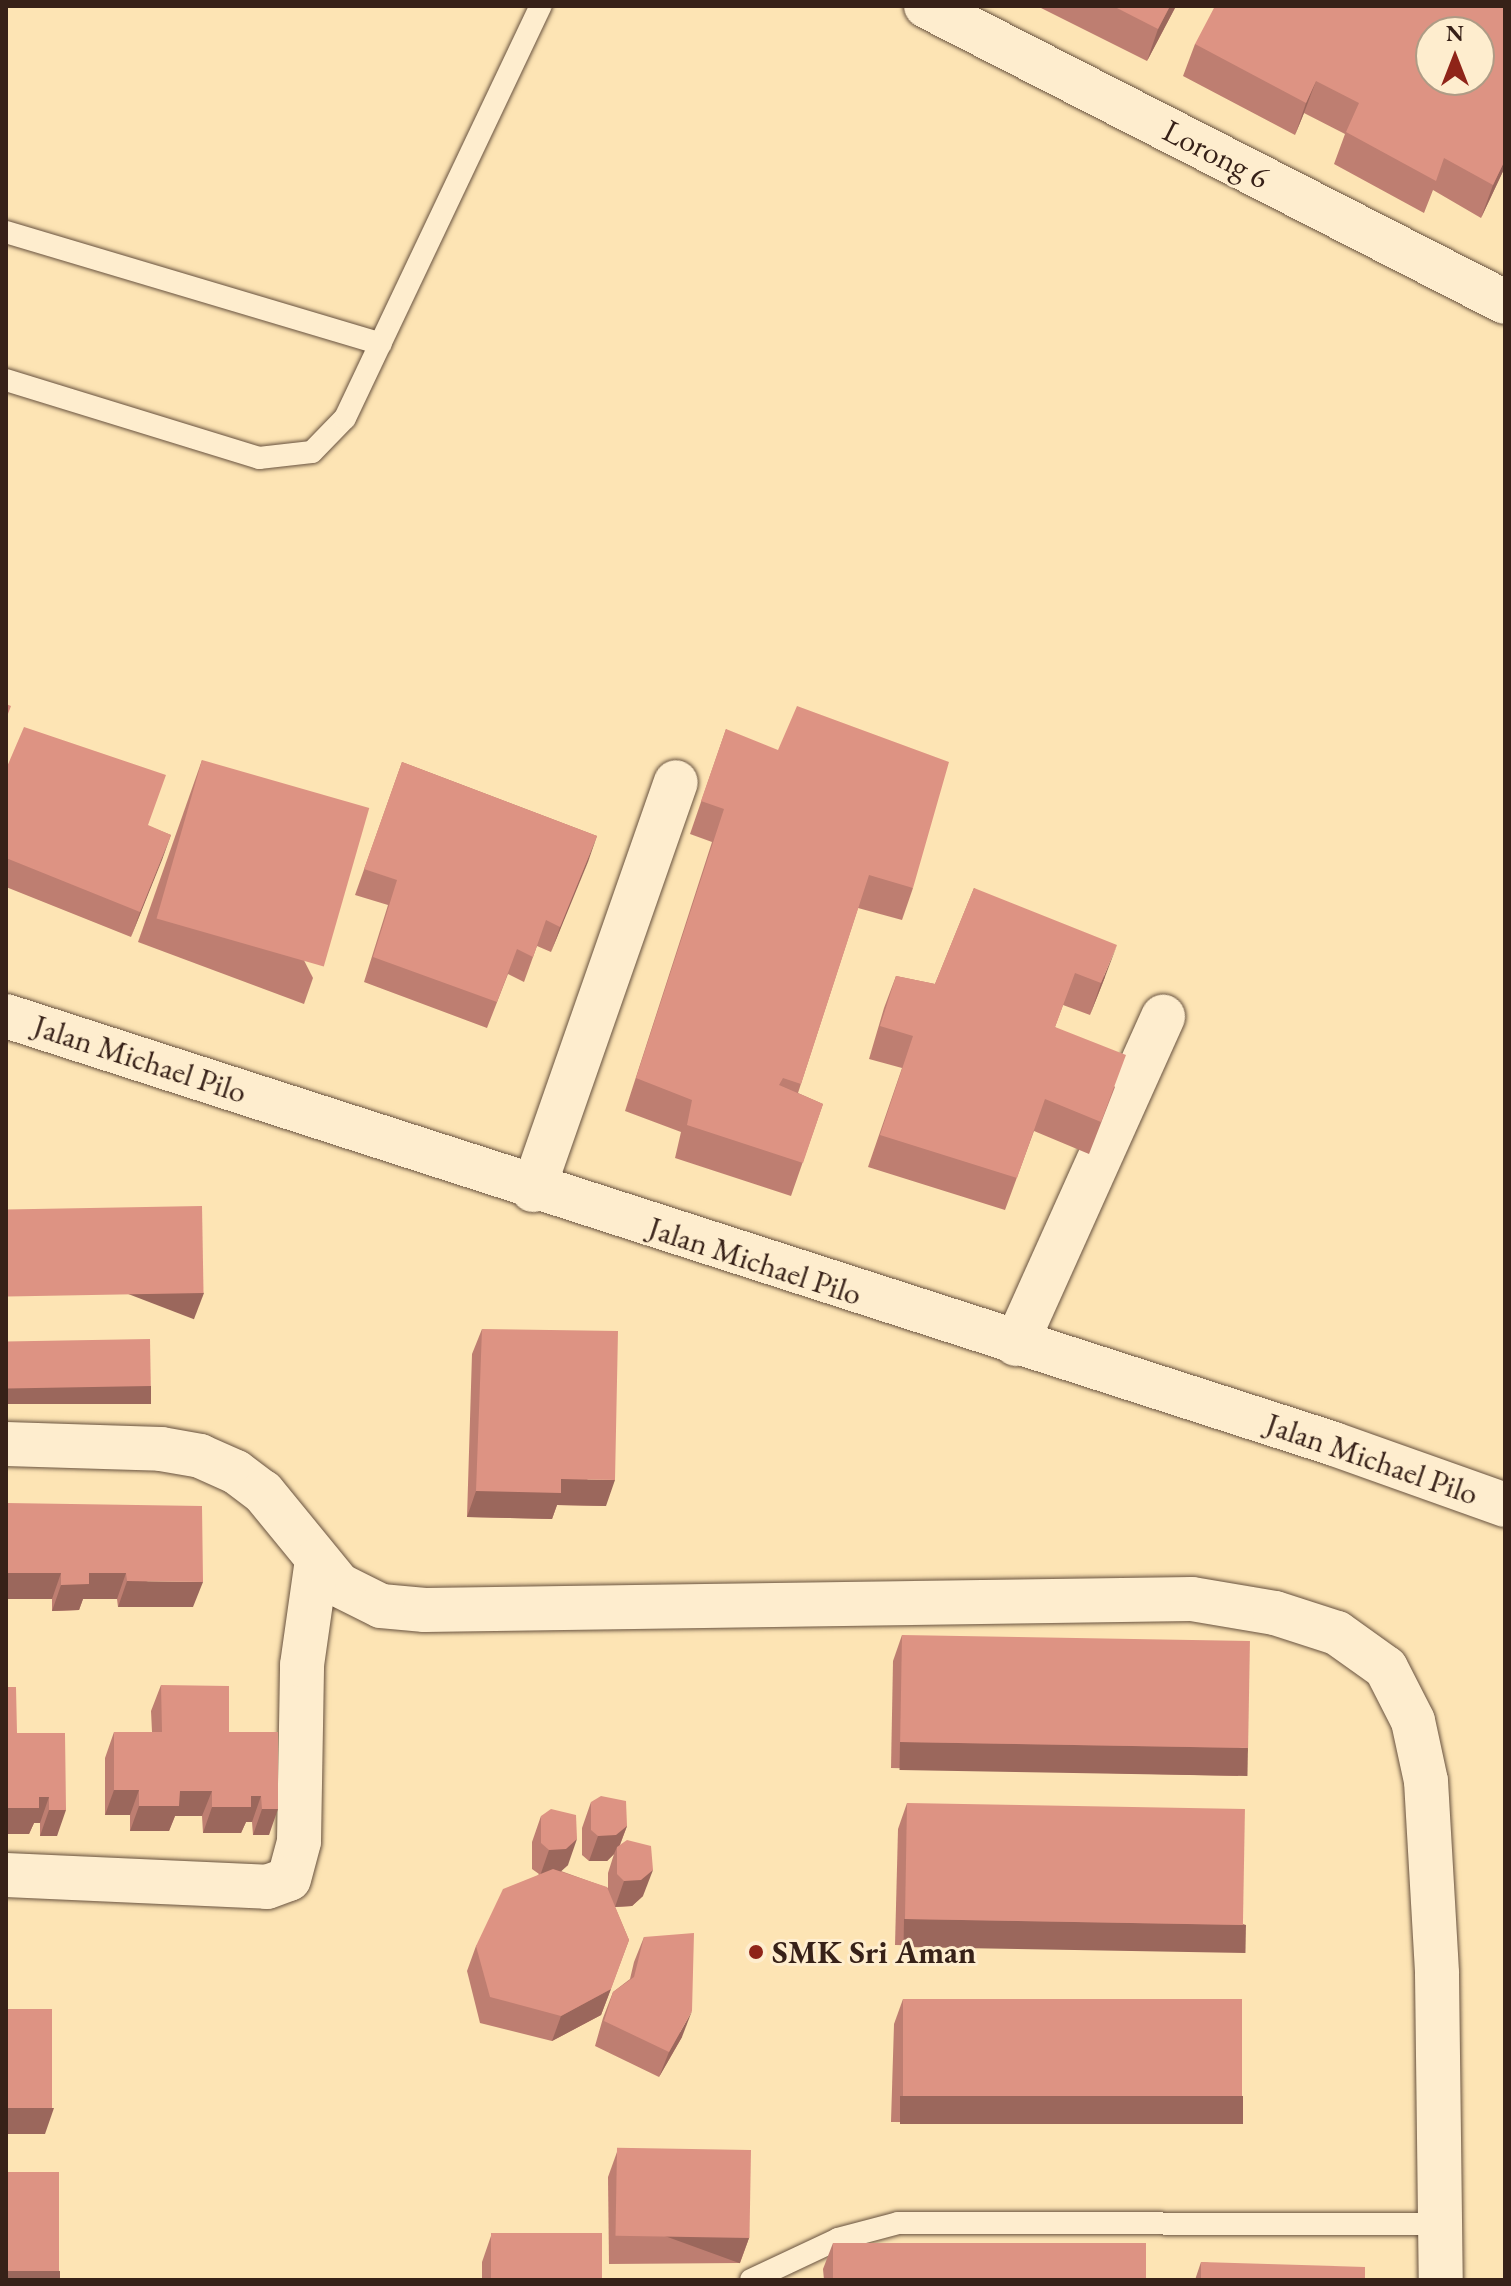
<!DOCTYPE html>
<html>
<head>
<meta charset="utf-8">
<style>
	body { margin:0 }
	#map { position:relative; width:1511px; height:2286px; overflow:hidden; background:#fde4b4; font-family:"EB Garamond",serif }
	div>[style] { position:absolute }
	.roads { filter:drop-shadow(0 0 2px #68523f) drop-shadow(0 0 2px #68523f) }
	.lane>* { height:22px; margin:-11px; padding:0 11px; transform-origin:11px; border-radius:11px; background:#feedce }
	.street>* { height:44px; margin:-22px; padding:0 22px; transform-origin:22px; border-radius:22px; background:#feedce }
	.secondary>* { height:44px; margin:-22px; padding:0 22px; transform-origin:22px; border-radius:22px; background:#feedce }
	.wall>* { inset:0; background:#be7e71 }
	.shaded-wall>* { inset:0; background:#9b675c; transform-origin:0 0 }
	.building>* { inset:0; background:#dd9383; transform-origin:0 0 }
	.dots>* { width:22px; height:22px; translate:-50% -50%; box-sizing:border-box; border:4px solid #feedce; border-radius:50% }
	span { translate:-50% -50%; white-space:nowrap; text-align:center; line-height:1.15; -webkit-text-stroke:6px #feedce; paint-order:stroke }
	.street-label { font-size:32px; color:#372118 }
	.poi-label { font-size:32px; color:#372118; font-weight:700 }
	.left { translate:0 -50%; text-align:left }
	.frame { position:absolute; inset:0; border:8px solid #372118; pointer-events:none }
	.north { position:absolute; left:1415px; top:16px; width:80px; height:80px; box-sizing:border-box; background:#feedce; border:2px solid #ae9b85; border-radius:50%; rotate:0deg; font-size:22px; font-weight:700; line-height:32px; text-align:center; color:#372118 }
	.north::after { content:''; display:block; margin:auto; width:28px; height:36px; background:#8f2418; clip-path:polygon(50% 0,100% 100%,50% 72%,0 100%) }
</style>
</head>
<body>
<div id="map">
	<div class="roads">
		<div class="lane">
			<i style="left:6px;top:232px;width:391px;rotate:16.6deg"></i>
			<i style="left:6px;top:380px;width:265px;rotate:17.1deg"></i>
			<i style="left:259px;top:458px;width:53px;rotate:-6.5deg"></i>
			<i style="left:312px;top:452px;width:47px;rotate:-45.9deg"></i>
			<i style="left:345px;top:418px;width:456px;rotate:-64.6deg"></i>
			<i style="left:751px;top:2280px;width:96px;rotate:-25.2deg"></i>
			<i style="left:838px;top:2239px;width:62px;rotate:-14.9deg"></i>
			<i style="left:898px;top:2223px;width:543px;rotate:0.11deg"></i>
		</div>
		<div class="street">
			<i style="left:926px;top:6px;width:650px;rotate:27.08deg"></i>
			<i style="left:533px;top:1190px;width:432px;rotate:-70.7deg"></i>
			<i style="left:1016px;top:1344px;width:359px;rotate:-65.8deg"></i>
			<i style="left:6px;top:1444px;width:155px;rotate:1.8deg"></i>
			<i style="left:161px;top:1449px;width:40px;rotate:10deg"></i>
			<i style="left:200px;top:1456px;width:39px;rotate:24deg"></i>
			<i style="left:236px;top:1472px;width:34px;rotate:37deg"></i>
			<i style="left:263px;top:1492px;width:120px;rotate:50.7deg"></i>
			<i style="left:339px;top:1585px;width:47px;rotate:26.6deg"></i>
			<i style="left:381px;top:1606px;width:44px;rotate:5.2deg"></i>
			<i style="left:425px;top:1610px;width:767px;rotate:-0.82deg"></i>
			<i style="left:1192px;top:1599px;width:84px;rotate:9.6deg"></i>
			<i style="left:1275px;top:1613px;width:65px;rotate:17.9deg"></i>
			<i style="left:1337px;top:1633px;width:60px;rotate:35.5deg"></i>
			<i style="left:1386px;top:1668px;width:59px;rotate:63deg"></i>
			<i style="left:1413px;top:1721px;width:61px;rotate:77.8deg"></i>
			<i style="left:1426px;top:1781px;width:193px;rotate:86.7deg"></i>
			<i style="left:1437px;top:1974px;width:306px;rotate:89.3deg"></i>
			<i style="left:6px;top:1875px;width:261px;rotate:2.6deg"></i>
			<i style="left:267px;top:1887px;width:23px;rotate:-20deg"></i>
			<i style="left:289px;top:1879px;width:39px;rotate:-75deg"></i>
			<i style="left:299px;top:1841px;width:176px;rotate:-89deg"></i>
			<i style="left:302px;top:1665px;width:106px;rotate:-81.9deg"></i>
		</div>
		<div class="secondary">
			<i style="left:6px;top:1016px;width:1395px;rotate:17.86deg"></i>
			<i style="left:1334px;top:1444px;width:182px;rotate:19.6deg"></i>
		</div>
	</div>
	<div class="wall">
		<i style="clip-path:polygon(1037px 6px,1176px 6px,1147px 61px)"></i>
		<i style="clip-path:polygon(1505px 6px,1505px 167px,1481px 218px,1433px 190px,1424px 213px,1334px 164px,1345px 134px,1304px 113px,1295px 135px,1183px 76px,1195px 44px)"></i>
		<i style="clip-path:polygon(726px 729px,913px 888px,902px 920px,858px 908px,798px 1093px,823px 1104px,791px 1196px,675px 1158px,681px 1132px,625px 1111px,712px 842px,690px 834px)"></i>
		<i style="clip-path:polygon(202px 760px,313px 978px,304px 1004px,138px 942px)"></i>
		<i style="clip-path:polygon(402px 762px,597px 836px,551px 952px,537px 946px,524px 982px,508px 974px,487px 1028px,364px 982px,388px 905px,355px 895px)"></i>
		<i style="clip-path:polygon(6px 769px,171px 835px,131px 937px,6px 887px)"></i>
		<i style="clip-path:polygon(974px 888px,1105px 977px,1090px 1015px,1063px 1005px,1055px 1027px,1115px 1087px,1089px 1154px,1034px 1131px,1005px 1210px,868px 1167px,902px 1068px,869px 1059px,884px 1008px,896px 976px,935px 984px)"></i>
		<i style="clip-path:polygon(482px 1329px,606px 1506px,557px 1505px,552px 1519px,467px 1517px,472px 1354px)"></i>
		<i style="clip-path:polygon(6px 1503px,193px 1607px,118px 1607px,117px 1599px,83px 1599px,79px 1610px,52px 1611px,52px 1599px,6px 1599px)"></i>
		<i style="clip-path:polygon(902px 1635px,1248px 1750px,1238px 1776px,891px 1768px,893px 1661px)"></i>
		<i style="clip-path:polygon(161px 1685px,229px 1732px,278px 1732px,269px 1835px,253px 1835px,252px 1822px,246px 1822px,241px 1833px,203px 1833px,202px 1816px,175px 1816px,169px 1831px,130px 1831px,130px 1815px,105px 1815px,105px 1758px,114px 1732px,152px 1732px,151px 1711px)"></i>
		<i style="clip-path:polygon(17px 1733px,65px 1733px,57px 1836px,40px 1836px,40px 1823px,34px 1823px,29px 1834px,6px 1834px)"></i>
		<i style="clip-path:polygon(591px 1802px,627px 1826px,620px 1845px,643px 1896px,632px 1906px,615px 1907px,629px 1940px,601px 2015px,552px 2041px,480px 2023px,467px 1971px,476px 1946px,539px 1874px,532px 1869px,532px 1842px,541px 1816px,568px 1865px,561px 1871px,608px 1888px,608px 1873px,614px 1854px,607px 1861px,589px 1861px,582px 1855px,582px 1828px)"></i>
		<i style="clip-path:polygon(907px 1803px,1246px 1925px,1237px 1951px,895px 1945px,898px 1829px)"></i>
		<i style="clip-path:polygon(644px 1937px,682px 2037px,659px 2077px,595px 2046px,603px 2018px,613px 1992px,630px 1979px,634px 1962px)"></i>
		<i style="clip-path:polygon(903px 1999px,1234px 2124px,891px 2122px,894px 2024px)"></i>
		<i style="clip-path:polygon(617px 2152px,749px 2238px,740px 2263px,609px 2264px,608px 2177px)"></i>
		<i style="clip-path:polygon(491px 2236px,602px 2280px,482px 2280px,482px 2262px)"></i>
		<i style="clip-path:polygon(833px 2243px,1146px 2280px,824px 2280px,823px 2269px)"></i>
		<i style="clip-path:polygon(1201px 2262px,1365px 2280px,1195px 2280px)"></i>
	</div>
	<div class="shaded-wall">
		<i style="clip-path:polygon(1170px 6px,1176px 6px,1147px 61px,1158px 29px)"></i>
		<i style="clip-path:polygon(1316px 81px,1304px 113px,1295px 135px,1306px 103px)"></i>
		<i style="clip-path:polygon(1505px 160px,1505px 167px,1481px 218px,1493px 185px)"></i>
		<i style="clip-path:polygon(171px 835px,162px 860px,131px 937px,140px 912px)"></i>
		<i style="clip-path:polygon(597px 836px,588px 862px,551px 952px,560px 927px)"></i>
		<i style="clip-path:polygon(1117px 945px,1105px 977px,1090px 1015px,1101px 983px)"></i>
		<i style="left:204px;top:1293px;width:28px;height:198px;rotate:111deg"></i>
		<i style="left:6px;top:1386px;width:145px;height:18px"></i>
		<i style="clip-path:polygon(561px 1479px,615px 1480px,606px 1506px,557px 1505px,552px 1519px,467px 1517px,476px 1491px)"></i>
		<i style="clip-path:polygon(8px 1573px,61px 1573px,52px 1599px,6px 1599px,6px 1577px)"></i>
		<i style="clip-path:polygon(89px 1573px,126px 1573px,117px 1599px,83px 1599px,79px 1610px,52px 1611px,61px 1585px)"></i>
		<i style="clip-path:polygon(127px 1581px,203px 1582px,193px 1607px,118px 1607px)"></i>
		<i style="left:900px;top:1742px;width:348px;height:28px;rotate:1deg"></i>
		<i style="clip-path:polygon(114px 1790px,139px 1790px,130px 1815px,105px 1815px)"></i>
		<i style="clip-path:polygon(180px 1791px,212px 1791px,202px 1816px,175px 1816px,169px 1831px,130px 1831px,139px 1806px)"></i>
		<i style="clip-path:polygon(251px 1796px,261px 1796px,252px 1822px,246px 1822px,241px 1833px,203px 1833px,212px 1807px)"></i>
		<i style="clip-path:polygon(39px 1797px,49px 1797px,40px 1823px,34px 1823px,29px 1834px,6px 1834px,6px 1808px)"></i>
		<i style="clip-path:polygon(262px 1809px,278px 1809px,269px 1835px,253px 1835px)"></i>
		<i style="clip-path:polygon(49px 1810px,66px 1810px,57px 1836px,40px 1836px)"></i>
		<i style="clip-path:polygon(627px 1826px,617px 1852px,617px 1847px,614px 1854px,607px 1861px,589px 1861px,598px 1836px)"></i>
		<i style="clip-path:polygon(577px 1839px,568px 1865px,557px 1875px,540px 1876px,549px 1850px)"></i>
		<i style="clip-path:polygon(653px 1870px,643px 1896px,632px 1906px,615px 1907px,624px 1881px)"></i>
		<i style="left:904px;top:1919px;width:342px;height:28px;rotate:1deg"></i>
		<i style="clip-path:polygon(611px 1989px,601px 2015px,552px 2041px,561px 2016px)"></i>
		<i style="clip-path:polygon(692px 2011px,682px 2037px,659px 2077px,669px 2052px)"></i>
		<i style="left:900px;top:2096px;width:343px;height:28px"></i>
		<i style="clip-path:polygon(6px 2108px,54px 2108px,45px 2134px,6px 2134px)"></i>
		<i style="left:749px;top:2238px;width:27px;height:131px;rotate:110deg"></i>
		<i style="left:6px;top:2271px;width:54px;height:9px"></i>
	</div>
	<div class="building">
		<i style="clip-path:polygon(1113px 6px,1170px 6px,1158px 29px)"></i>
		<i style="clip-path:polygon(evenodd,1215px 6px,1505px 6px,1505px 160px,1493px 185px,1444px 158px,1436px 181px,1346px 132px,1359px 103px,1316px 81px,1306px 103px,1195px 44px,1215px 6px,1431px 32px,1479px 32px,1479px 80px,1431px 80px,1431px 32px)"></i>
		<i style="clip-path:polygon(6px 704px,11px 706px,6px 719px)"></i>
		<i style="clip-path:polygon(797px 706px,949px 762px,913px 888px,869px 875px,801px 1084px,783px 1078px,779px 1085px,823px 1104px,803px 1163px,687px 1125px,692px 1100px,636px 1078px,724px 809px,701px 801px,726px 729px,778px 750px)"></i>
		<i style="clip-path:polygon(24px 727px,166px 775px,148px 825px,171px 835px,140px 912px,6px 858px,6px 769px)"></i>
		<i style="left:202px;top:760px;width:174px;height:165px;rotate:16deg"></i>
		<i style="clip-path:polygon(402px 762px,597px 836px,560px 927px,546px 920px,533px 957px,517px 949px,497px 1002px,373px 957px,397px 880px,364px 869px)"></i>
		<i style="clip-path:polygon(974px 888px,1117px 945px,1101px 983px,1075px 973px,1055px 1027px,1126px 1055px,1101px 1122px,1045px 1099px,1017px 1178px,880px 1135px,913px 1036px,880px 1026px,896px 976px,935px 984px)"></i>
		<i style="left:202px;top:1206px;width:87px;height:196px;rotate:89deg"></i>
		<i style="clip-path:polygon(482px 1329px,618px 1331px,615px 1480px,561px 1479px,561px 1493px,476px 1491px)"></i>
		<i style="left:150px;top:1339px;width:47px;height:144px;rotate:89deg"></i>
		<i style="clip-path:polygon(6px 1503px,202px 1506px,203px 1582px,127px 1581px,126px 1573px,89px 1573px,89px 1584px,61px 1585px,61px 1573px,8px 1573px,8px 1583px,6px 1583px)"></i>
		<i style="left:902px;top:1635px;width:348px;height:107px;rotate:1deg"></i>
		<i style="clip-path:polygon(161px 1685px,229px 1686px,229px 1732px,278px 1732px,278px 1809px,262px 1809px,261px 1796px,251px 1796px,251px 1807px,212px 1807px,212px 1791px,180px 1791px,179px 1806px,139px 1806px,139px 1790px,114px 1790px,114px 1732px,162px 1732px)"></i>
		<i style="clip-path:polygon(6px 1687px,16px 1687px,17px 1733px,65px 1733px,66px 1810px,49px 1810px,49px 1797px,39px 1797px,39px 1808px,6px 1808px)"></i>
		<i style="clip-path:polygon(601px 1796px,626px 1801px,627px 1826px,616px 1835px,598px 1836px,591px 1830px,591px 1802px)"></i>
		<i style="left:907px;top:1803px;width:338px;height:116px;rotate:1deg"></i>
		<i style="clip-path:polygon(551px 1809px,576px 1815px,577px 1839px,566px 1849px,549px 1850px,541px 1843px,541px 1816px)"></i>
		<i style="clip-path:polygon(627px 1840px,651px 1846px,653px 1870px,641px 1880px,624px 1881px,617px 1874px,617px 1847px)"></i>
		<i style="clip-path:polygon(553px 1869px,607px 1887px,629px 1940px,611px 1989px,561px 2016px,490px 1997px,476px 1946px,503px 1889px)"></i>
		<i style="clip-path:polygon(694px 1933px,692px 2011px,669px 2052px,604px 2021px,613px 1992px,634px 1977px,644px 1937px)"></i>
		<i style="left:903px;top:1999px;width:339px;height:97px"></i>
		<i style="left:6px;top:2009px;width:46px;height:99px"></i>
		<i style="left:751px;top:2150px;width:88px;height:134px;rotate:91deg"></i>
		<i style="left:6px;top:2172px;width:53px;height:99px"></i>
		<i style="left:602px;top:2233px;width:47px;height:111px;rotate:90deg"></i>
		<i style="left:833px;top:2243px;width:313px;height:37px"></i>
		<i style="clip-path:polygon(1201px 2262px,1365px 2267px,1365px 2280px,1201px 2280px)"></i>
	</div>
	<div class="dots">
		<i style="left:756px;top:1952px;background:#8f2418"></i>
	</div>
	<div class="street-label">
		<span style="left:1216px;top:154px;rotate:27deg">Lorong 6</span>
		<span style="left:140px;top:1059px;rotate:18deg">Jalan Michael Pilo</span>
		<span style="left:755px;top:1261px;rotate:18deg">Jalan Michael Pilo</span>
		<span style="left:1372px;top:1459px;rotate:19deg">Jalan Michael Pilo</span>
	</div>
	<div class="poi-label">
		<span class="left" style="left:772px;top:1952px">SMK Sri Aman</span>
	</div>
	<div class="frame"></div>
	<div class="north">N</div>
</div>
</body>
</html>
